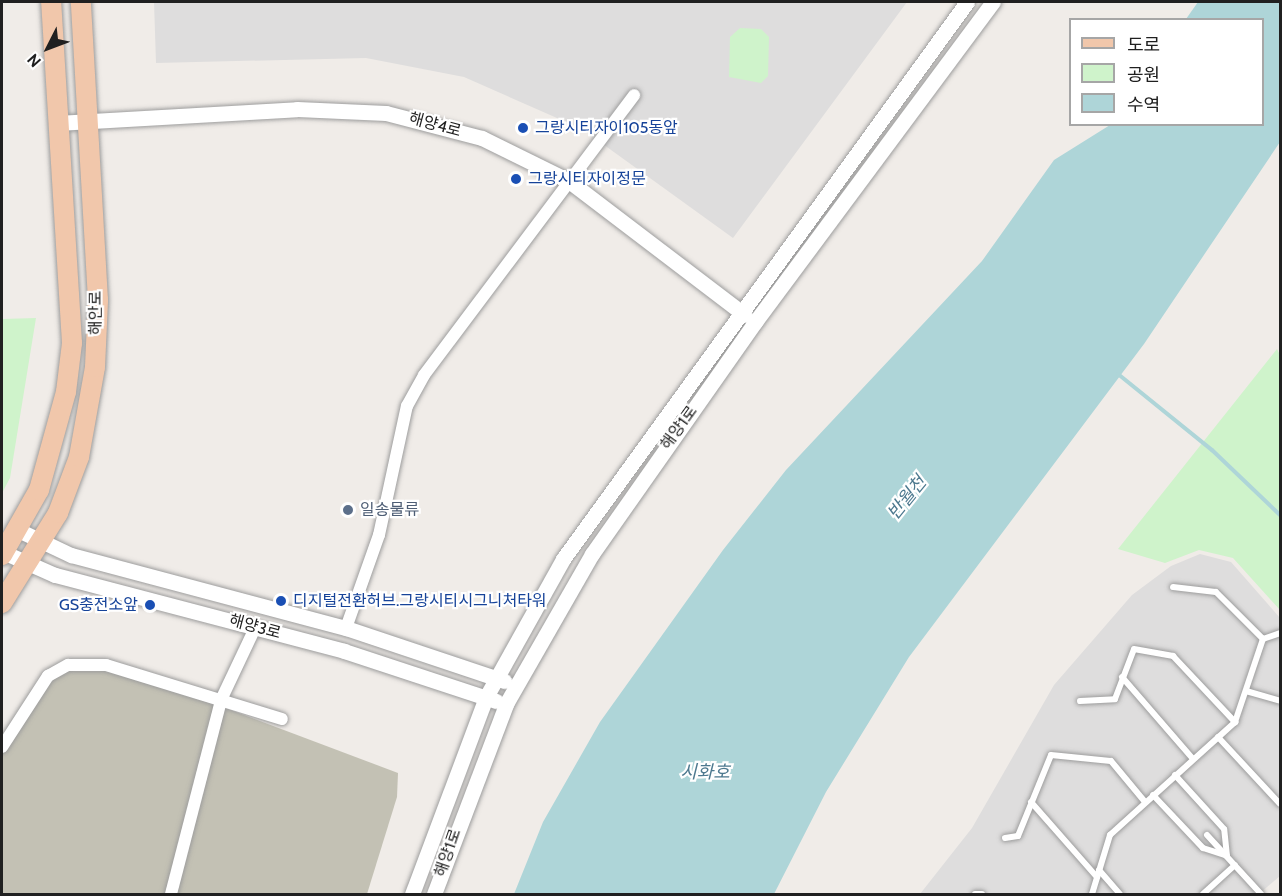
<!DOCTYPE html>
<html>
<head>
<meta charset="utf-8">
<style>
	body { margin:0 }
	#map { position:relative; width:1282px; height:896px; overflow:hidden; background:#f0ece8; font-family:Cabin,"Noto Sans KR",sans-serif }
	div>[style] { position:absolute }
	.residential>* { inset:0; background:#dedddd }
	.construction>* { inset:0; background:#c3c1b4 }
	.park>* { inset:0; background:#cff3cb }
	.water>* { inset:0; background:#aed5d8 }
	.stream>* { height:4px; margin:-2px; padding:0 2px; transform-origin:2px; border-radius:2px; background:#aed5d8 }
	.roads { filter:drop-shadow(0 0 2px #9d9d9d) drop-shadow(0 0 2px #9d9d9d) }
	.service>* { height:6px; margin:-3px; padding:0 3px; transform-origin:3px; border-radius:3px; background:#fff }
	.minor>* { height:12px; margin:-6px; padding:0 6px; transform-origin:6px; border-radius:6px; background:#fff }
	.tertiary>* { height:15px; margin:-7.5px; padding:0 7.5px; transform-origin:7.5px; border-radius:7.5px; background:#fff }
	.primary>* { height:20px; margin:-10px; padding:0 10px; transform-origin:10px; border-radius:10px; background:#f1c7ab }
	.dots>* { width:16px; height:16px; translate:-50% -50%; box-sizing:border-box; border:3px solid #fff; border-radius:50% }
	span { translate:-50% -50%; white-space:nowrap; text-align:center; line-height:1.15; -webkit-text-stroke:4.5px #fff; paint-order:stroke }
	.street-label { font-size:16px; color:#202020 }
	.transit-label { font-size:16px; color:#164399 }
	.left { translate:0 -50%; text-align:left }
	.right { translate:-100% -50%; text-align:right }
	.service-label { font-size:16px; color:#4e5e75 }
	.water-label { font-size:18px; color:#4d798f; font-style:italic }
	.frame { position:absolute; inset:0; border:3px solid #202020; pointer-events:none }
	.legend { position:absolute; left:1069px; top:18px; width:195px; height:108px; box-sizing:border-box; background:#fff; border:2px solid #a6a6a6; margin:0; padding:8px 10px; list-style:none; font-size:18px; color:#202020 }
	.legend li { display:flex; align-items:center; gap:12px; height:30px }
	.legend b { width:30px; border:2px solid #a6a6a6 }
	.north { position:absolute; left:18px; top:18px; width:60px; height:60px; -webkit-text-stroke:4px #fff; paint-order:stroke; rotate:228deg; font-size:16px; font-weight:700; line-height:24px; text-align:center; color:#202020 }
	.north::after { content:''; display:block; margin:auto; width:21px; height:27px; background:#202020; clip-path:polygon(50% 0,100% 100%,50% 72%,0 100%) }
</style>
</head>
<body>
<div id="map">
	<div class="residential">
		<i style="clip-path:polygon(154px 2px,907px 2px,733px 238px,582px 129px,464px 77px,366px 58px,156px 63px)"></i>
		<i style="clip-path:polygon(1200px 554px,1231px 562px,1280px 618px,1280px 876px,1259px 894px,920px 894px,972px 828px,1054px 685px,1132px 595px,1171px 566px)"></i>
	</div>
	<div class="construction">
		<i style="clip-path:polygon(88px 666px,178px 690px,398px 773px,397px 797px,367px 894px,2px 894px,2px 753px,55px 675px)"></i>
	</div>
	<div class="park">
		<i style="clip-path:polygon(740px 28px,761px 29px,769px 37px,768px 76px,761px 83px,729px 77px,730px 37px)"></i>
		<i style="clip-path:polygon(36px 318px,10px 478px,2px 493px,2px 319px)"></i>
		<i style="clip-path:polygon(1277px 349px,1280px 355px,1280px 610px,1233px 558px,1199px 550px,1165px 563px,1118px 549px)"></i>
	</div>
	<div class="water">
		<i style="clip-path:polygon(1198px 2px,1280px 2px,1280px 142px,1144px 344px,909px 657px,826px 792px,774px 894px,514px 894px,543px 822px,600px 722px,723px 550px,786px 470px,982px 261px,1054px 160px,1110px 125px,1262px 124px,1262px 20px,1186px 19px)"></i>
	</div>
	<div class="stream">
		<i style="left:1118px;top:374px;width:121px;rotate:39deg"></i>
		<i style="left:1212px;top:450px;width:94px;rotate:43.7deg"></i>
	</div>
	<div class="roads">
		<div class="service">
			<i style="left:1173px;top:587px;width:43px;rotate:6.6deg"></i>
			<i style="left:1216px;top:592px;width:66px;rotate:45deg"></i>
			<i style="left:1263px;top:639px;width:18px;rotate:-19deg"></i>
			<i style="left:1122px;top:677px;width:108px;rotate:49.1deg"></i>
			<i style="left:1246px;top:691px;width:35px;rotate:16deg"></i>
			<i style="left:1080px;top:701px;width:35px;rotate:-3deg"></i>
			<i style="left:1115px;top:699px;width:53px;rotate:-69.2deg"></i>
			<i style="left:1134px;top:649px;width:40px;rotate:10deg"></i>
			<i style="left:1173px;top:656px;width:91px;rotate:46.8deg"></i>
			<i style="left:1218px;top:737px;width:91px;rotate:47.2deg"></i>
			<i style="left:1153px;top:795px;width:73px;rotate:46.7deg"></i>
			<i style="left:1203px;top:848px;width:25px;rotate:18deg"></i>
			<i style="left:1227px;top:856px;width:27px;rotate:-96deg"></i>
			<i style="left:1224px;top:829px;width:73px;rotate:-132.2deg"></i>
			<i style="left:1031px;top:802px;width:100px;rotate:48.7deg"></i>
			<i style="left:1207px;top:835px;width:80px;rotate:47.5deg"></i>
			<i style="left:1005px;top:838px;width:13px;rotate:-9deg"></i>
			<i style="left:1018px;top:836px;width:87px;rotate:-67.8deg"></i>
			<i style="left:1051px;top:755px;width:60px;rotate:5.7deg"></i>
			<i style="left:1111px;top:761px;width:53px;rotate:50.3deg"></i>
			<i style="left:1099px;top:870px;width:32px;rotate:49deg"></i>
			<i style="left:975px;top:894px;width:7px"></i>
			<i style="left:1092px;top:894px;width:62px;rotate:-73deg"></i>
			<i style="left:1110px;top:835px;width:169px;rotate:-42.1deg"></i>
			<i style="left:1235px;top:722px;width:88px;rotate:-71.4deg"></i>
			<i style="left:1203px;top:894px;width:43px;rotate:-42.2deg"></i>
		</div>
		<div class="minor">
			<i style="left:346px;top:628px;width:99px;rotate:-70.5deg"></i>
			<i style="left:379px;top:535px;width:132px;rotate:-77.8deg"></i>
			<i style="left:407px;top:406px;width:35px;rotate:-61deg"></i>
			<i style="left:424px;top:375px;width:350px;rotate:-53.1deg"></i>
			<i style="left:2px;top:747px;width:85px;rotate:-57.1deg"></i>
			<i style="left:48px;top:676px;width:23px;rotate:-29deg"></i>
			<i style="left:68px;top:665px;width:38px"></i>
			<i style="left:106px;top:665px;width:184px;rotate:17.1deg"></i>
			<i style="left:171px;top:894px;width:200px;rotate:-75.5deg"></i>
			<i style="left:221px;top:700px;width:80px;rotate:-64.7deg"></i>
		</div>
		<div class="tertiary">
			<i style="left:57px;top:123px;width:240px;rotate:-3.3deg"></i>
			<i style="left:297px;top:109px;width:89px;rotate:2.6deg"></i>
			<i style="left:386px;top:113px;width:99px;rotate:14.6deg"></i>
			<i style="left:482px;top:138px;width:97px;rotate:26.3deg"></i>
			<i style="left:569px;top:181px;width:221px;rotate:37.3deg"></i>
			<i style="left:18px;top:530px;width:59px;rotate:25.3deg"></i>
			<i style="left:71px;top:555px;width:285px;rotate:14.9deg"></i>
			<i style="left:346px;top:628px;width:167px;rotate:18.5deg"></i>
			<i style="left:3px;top:552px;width:57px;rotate:23.9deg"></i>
			<i style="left:55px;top:575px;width:299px;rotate:14.7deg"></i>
			<i style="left:344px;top:651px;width:160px;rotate:18.2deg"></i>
			<i style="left:412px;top:894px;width:210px;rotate:-69.4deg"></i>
			<i style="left:486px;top:697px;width:158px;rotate:-60.8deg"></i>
			<i style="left:563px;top:559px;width:688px;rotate:-54.05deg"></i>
			<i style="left:434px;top:894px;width:203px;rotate:-69.2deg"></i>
			<i style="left:506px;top:704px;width:173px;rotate:-60.2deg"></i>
			<i style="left:592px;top:554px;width:284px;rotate:-54.9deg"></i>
			<i style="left:755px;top:322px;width:399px;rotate:-53.4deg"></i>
		</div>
		<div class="primary">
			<i style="left:2px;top:555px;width:75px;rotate:-60.4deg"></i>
			<i style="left:39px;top:490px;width:102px;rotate:-74.6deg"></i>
			<i style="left:66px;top:392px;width:49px;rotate:-83deg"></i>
			<i style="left:72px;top:343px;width:342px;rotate:-93.5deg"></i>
			<i style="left:2px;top:603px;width:106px;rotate:-58.1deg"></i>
			<i style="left:58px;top:513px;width:60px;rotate:-69.4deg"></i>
			<i style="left:79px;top:457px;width:91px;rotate:-79.9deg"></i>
			<i style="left:95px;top:367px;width:67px;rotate:-87.4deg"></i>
			<i style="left:98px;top:300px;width:298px;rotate:-93.3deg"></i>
		</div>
	</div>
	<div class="dots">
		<i style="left:523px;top:128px;background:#1a4fb4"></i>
		<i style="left:516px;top:179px;background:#1a4fb4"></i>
		<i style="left:348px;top:510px;background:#5c6f8a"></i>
		<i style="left:281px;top:601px;background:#1a4fb4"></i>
		<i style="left:150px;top:605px;background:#1a4fb4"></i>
	</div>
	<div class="street-label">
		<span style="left:435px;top:125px;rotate:15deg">해양4로</span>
		<span style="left:96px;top:313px;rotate:-90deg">해안로</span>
		<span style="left:679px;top:428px;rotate:-54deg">해양1로</span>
		<span style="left:255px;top:627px;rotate:15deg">해양3로</span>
		<span style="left:448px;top:853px;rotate:-71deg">해양1로</span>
	</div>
	<div class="transit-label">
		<span class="left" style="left:535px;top:128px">그랑시티자이105동앞</span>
		<span class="left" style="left:528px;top:179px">그랑시티자이정문</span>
		<span class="left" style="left:293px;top:601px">디지털전환허브.그랑시티시그니처타워</span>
		<span class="right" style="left:138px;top:605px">GS충전소앞</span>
	</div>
	<div class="service-label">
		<span class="left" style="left:360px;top:510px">일송물류</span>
	</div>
	<div class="water-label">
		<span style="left:907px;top:498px;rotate:-51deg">반월천</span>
		<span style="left:705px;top:772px">시화호</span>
	</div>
	<div class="frame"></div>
	<ul class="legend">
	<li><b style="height:8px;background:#f1c7ab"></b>도로</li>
	<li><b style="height:16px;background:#cff3cb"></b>공원</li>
	<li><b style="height:16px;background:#aed5d8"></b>수역</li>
	</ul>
	<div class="north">N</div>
</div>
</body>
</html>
